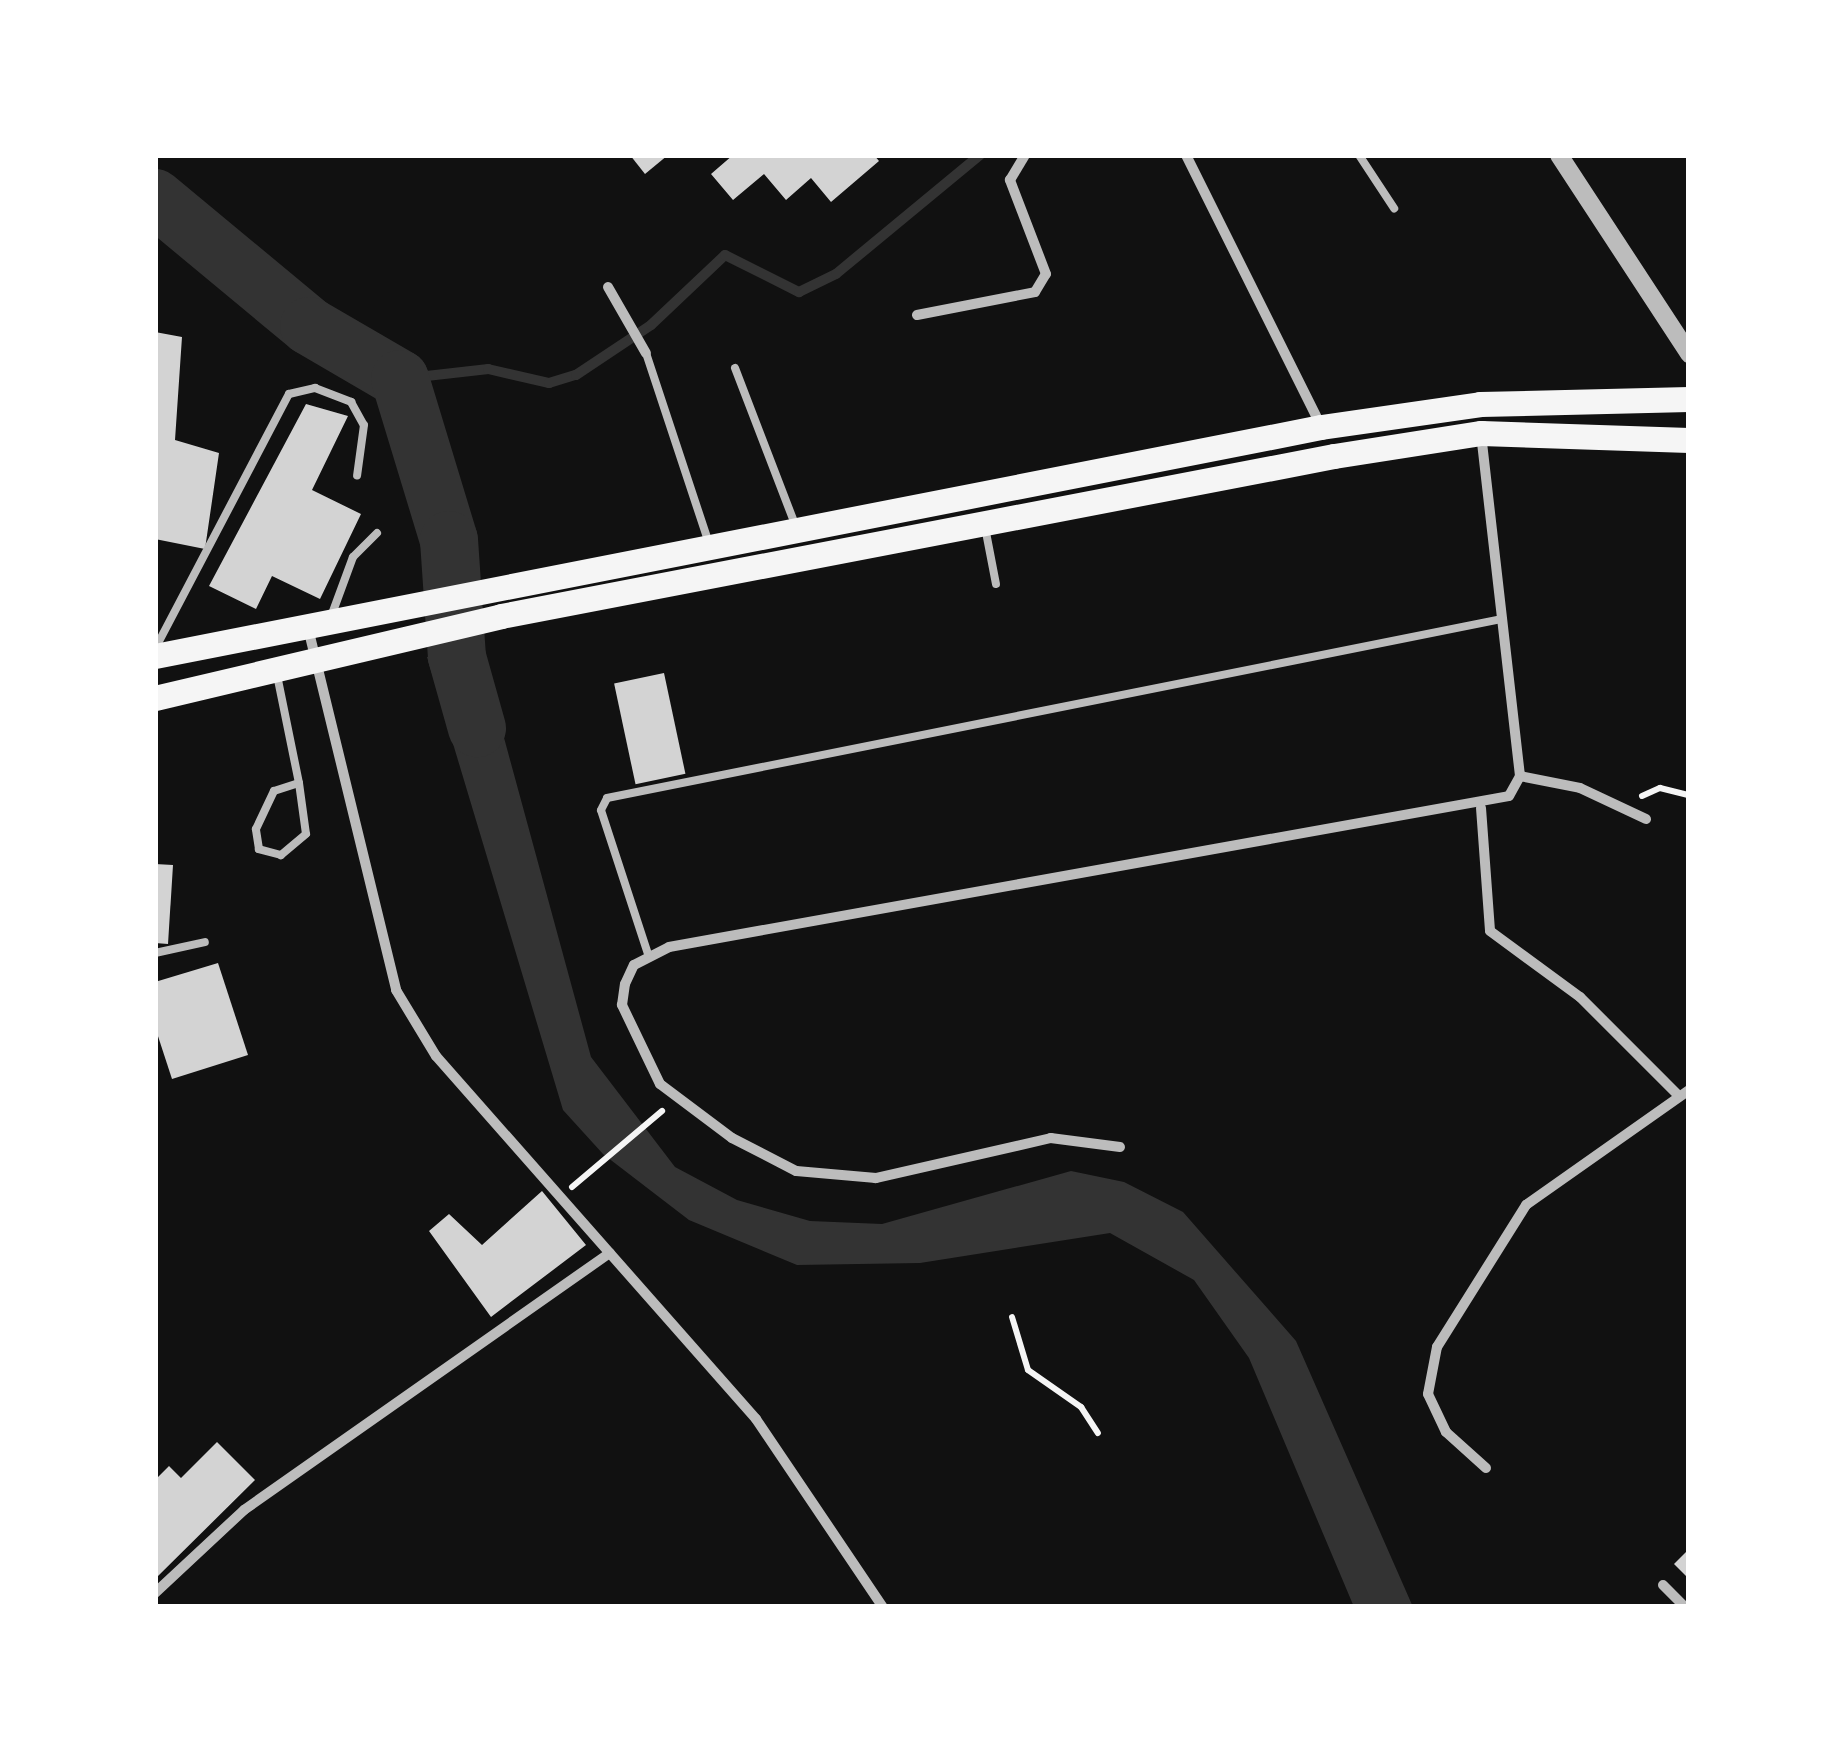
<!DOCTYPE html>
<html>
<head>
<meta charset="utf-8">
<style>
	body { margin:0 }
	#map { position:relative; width:1844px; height:1762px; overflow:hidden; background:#111; font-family:Overpass,sans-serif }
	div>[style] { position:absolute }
	.water>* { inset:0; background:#333 }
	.stream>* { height:10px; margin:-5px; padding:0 5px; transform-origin:5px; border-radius:5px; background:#333 }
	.river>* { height:58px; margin:-29px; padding:0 29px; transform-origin:29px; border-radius:29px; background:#333 }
	.building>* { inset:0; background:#d3d3d3; transform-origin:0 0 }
	.path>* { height:6px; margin:-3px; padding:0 3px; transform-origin:3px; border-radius:3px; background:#f5f5f5 }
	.service>* { height:8px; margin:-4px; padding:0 4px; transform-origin:4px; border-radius:4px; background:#bcbcbc }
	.minor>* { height:10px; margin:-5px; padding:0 5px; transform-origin:5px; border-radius:5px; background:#bcbcbc }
	.tertiary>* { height:18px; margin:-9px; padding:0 9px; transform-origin:9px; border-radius:9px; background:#bcbcbc }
	.primary>* { height:25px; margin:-12.5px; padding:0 12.5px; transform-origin:12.5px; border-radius:12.5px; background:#f5f5f5 }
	span { translate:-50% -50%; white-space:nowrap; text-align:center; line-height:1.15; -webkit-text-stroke:8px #fff; paint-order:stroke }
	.frame { position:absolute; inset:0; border:158px solid #fff; pointer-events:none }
</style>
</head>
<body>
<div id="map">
	<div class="water">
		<i style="clip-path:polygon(479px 646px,591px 1057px,675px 1167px,737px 1200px,810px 1221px,882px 1224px,1071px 1171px,1124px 1182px,1183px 1212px,1296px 1341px,1413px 1607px,1354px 1607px,1249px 1358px,1194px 1280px,1110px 1233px,920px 1263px,797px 1265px,689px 1220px,603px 1154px,563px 1110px,427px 657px)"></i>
	</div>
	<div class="stream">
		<i style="left:400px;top:379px;width:89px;rotate:-6.5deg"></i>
		<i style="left:488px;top:369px;width:63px;rotate:12.9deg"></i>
		<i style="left:549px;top:383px;width:28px;rotate:-17deg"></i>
		<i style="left:576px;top:375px;width:90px;rotate:-33.7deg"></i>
		<i style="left:651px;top:325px;width:102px;rotate:-43.4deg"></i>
		<i style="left:725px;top:255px;width:83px;rotate:26.6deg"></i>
		<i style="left:799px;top:292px;width:41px;rotate:-25.9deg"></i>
		<i style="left:836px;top:274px;width:187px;rotate:-39.6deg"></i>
	</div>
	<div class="river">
		<i style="left:155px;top:198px;width:200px;rotate:39.7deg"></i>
		<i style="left:309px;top:326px;width:105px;rotate:30.2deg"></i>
		<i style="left:400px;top:379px;width:168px;rotate:73.1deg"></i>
		<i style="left:449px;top:540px;width:117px;rotate:86.1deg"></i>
		<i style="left:457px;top:657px;width:74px;rotate:74.3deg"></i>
	</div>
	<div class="building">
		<i style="clip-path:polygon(630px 155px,668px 155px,645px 174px)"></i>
		<i style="clip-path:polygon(733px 155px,874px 155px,879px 161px,831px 202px,811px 178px,786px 200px,764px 174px,733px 200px,711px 174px)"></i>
		<i style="clip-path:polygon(155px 332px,182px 337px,175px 440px,219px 453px,205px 549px,155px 539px)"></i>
		<i style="clip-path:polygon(306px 404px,348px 416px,312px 490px,361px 514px,320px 599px,272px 576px,256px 609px,209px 586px)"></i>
		<i style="left:664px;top:673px;width:103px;height:51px;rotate:78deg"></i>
		<i style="clip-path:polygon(155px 864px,173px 865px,168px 944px,155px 943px)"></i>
		<i style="clip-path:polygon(218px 963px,248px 1055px,172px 1079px,155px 1027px,155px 982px)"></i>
		<i style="clip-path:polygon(542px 1191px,586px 1245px,491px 1317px,429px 1231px,449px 1214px,482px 1245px)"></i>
		<i style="clip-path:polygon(217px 1442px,255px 1480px,155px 1579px,155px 1480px,169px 1466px,181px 1478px)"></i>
		<i style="clip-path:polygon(1689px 1549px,1689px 1579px,1674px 1564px)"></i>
	</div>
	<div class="path">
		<i style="left:1642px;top:796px;width:20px;rotate:-24deg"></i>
		<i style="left:1660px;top:788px;width:30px;rotate:14deg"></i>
		<i style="left:572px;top:1187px;width:118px;rotate:-40.2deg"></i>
		<i style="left:1012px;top:1317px;width:55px;rotate:73.2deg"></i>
		<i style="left:1028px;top:1370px;width:65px;rotate:34.9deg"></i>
		<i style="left:1081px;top:1407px;width:31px;rotate:57deg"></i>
	</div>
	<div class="service">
		<i style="left:1359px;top:155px;width:64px;rotate:56.6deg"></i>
		<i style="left:646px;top:353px;width:201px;rotate:71.7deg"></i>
		<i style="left:735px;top:368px;width:167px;rotate:69deg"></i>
		<i style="left:985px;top:527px;width:58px;rotate:79.1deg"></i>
		<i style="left:332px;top:614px;width:61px;rotate:-69.8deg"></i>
		<i style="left:353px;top:557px;width:34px;rotate:-45deg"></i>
		<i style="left:155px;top:649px;width:288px;rotate:-62.3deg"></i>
		<i style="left:289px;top:394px;width:27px;rotate:-13deg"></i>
		<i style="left:315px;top:388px;width:39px;rotate:21deg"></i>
		<i style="left:351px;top:402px;width:26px;rotate:61deg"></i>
		<i style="left:364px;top:425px;width:51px;rotate:97.8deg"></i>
		<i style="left:277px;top:675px;width:110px;rotate:78.5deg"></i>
		<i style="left:299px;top:783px;width:51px;rotate:82.2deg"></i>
		<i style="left:306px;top:834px;width:33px;rotate:140deg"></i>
		<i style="left:281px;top:855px;width:23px;rotate:-165deg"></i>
		<i style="left:259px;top:849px;width:20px;rotate:-99deg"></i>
		<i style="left:256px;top:829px;width:42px;rotate:-64.7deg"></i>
		<i style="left:274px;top:791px;width:26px;rotate:-18deg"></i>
		<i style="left:155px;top:953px;width:51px;rotate:-12.4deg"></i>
		<i style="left:648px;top:954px;width:151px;rotate:-108.1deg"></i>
		<i style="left:601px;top:810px;width:13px;rotate:-63deg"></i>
		<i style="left:607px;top:798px;width:913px;rotate:-11.31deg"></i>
	</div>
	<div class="minor">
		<i style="left:1186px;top:155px;width:303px;rotate:63.5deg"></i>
		<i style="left:608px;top:287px;width:76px;rotate:60.1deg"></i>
		<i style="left:917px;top:315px;width:120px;rotate:-11deg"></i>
		<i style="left:1035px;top:292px;width:21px;rotate:-59deg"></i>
		<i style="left:1046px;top:274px;width:101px;rotate:-111deg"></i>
		<i style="left:1010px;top:180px;width:29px;rotate:-59deg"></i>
		<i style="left:308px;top:628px;width:373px;rotate:76.3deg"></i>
		<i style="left:396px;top:990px;width:77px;rotate:58.8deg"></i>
		<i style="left:436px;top:1056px;width:484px;rotate:48.6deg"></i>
		<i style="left:756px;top:1419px;width:227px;rotate:56deg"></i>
		<i style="left:1520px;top:776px;width:61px;rotate:11.3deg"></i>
		<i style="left:1580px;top:788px;width:73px;rotate:25.2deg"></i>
		<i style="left:1481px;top:808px;width:123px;rotate:85.8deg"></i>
		<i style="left:1490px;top:931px;width:112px;rotate:36.3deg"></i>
		<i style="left:1580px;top:997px;width:140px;rotate:45deg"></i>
		<i style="left:1120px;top:1147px;width:70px;rotate:-172.6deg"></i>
		<i style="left:1051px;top:1138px;width:180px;rotate:167.1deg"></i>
		<i style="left:876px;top:1178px;width:80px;rotate:-175deg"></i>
		<i style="left:796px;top:1171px;width:72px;rotate:-152.7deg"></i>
		<i style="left:732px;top:1138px;width:90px;rotate:-143.1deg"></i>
		<i style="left:660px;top:1084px;width:88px;rotate:-115.7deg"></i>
		<i style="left:622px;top:1005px;width:21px;rotate:-82deg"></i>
		<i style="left:625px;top:984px;width:21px;rotate:-65deg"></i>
		<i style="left:634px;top:965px;width:39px;rotate:-27deg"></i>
		<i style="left:669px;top:947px;width:853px;rotate:-10.19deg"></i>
		<i style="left:1509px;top:796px;width:23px;rotate:-61deg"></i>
		<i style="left:1520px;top:776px;width:345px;rotate:-96.5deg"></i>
		<i style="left:1486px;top:1468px;width:54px;rotate:-138deg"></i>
		<i style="left:1446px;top:1432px;width:42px;rotate:-115.3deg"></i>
		<i style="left:1428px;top:1394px;width:48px;rotate:-79.2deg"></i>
		<i style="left:1437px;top:1347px;width:168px;rotate:-57.9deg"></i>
		<i style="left:1526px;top:1205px;width:199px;rotate:-35.2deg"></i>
		<i style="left:1663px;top:1585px;width:31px;rotate:45deg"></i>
		<i style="left:155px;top:1593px;width:122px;rotate:-43deg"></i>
		<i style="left:244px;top:1510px;width:447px;rotate:-35.1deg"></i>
	</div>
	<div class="tertiary">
		<i style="left:1559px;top:155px;width:238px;rotate:56.8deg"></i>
	</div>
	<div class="primary">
		<i style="left:155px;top:656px;width:1188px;rotate:-11.11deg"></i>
		<i style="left:1321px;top:427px;width:161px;rotate:-8.2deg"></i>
		<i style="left:1480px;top:404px;width:209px;rotate:-1.4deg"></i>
		<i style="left:155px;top:698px;width:356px;rotate:-13.3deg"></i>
		<i style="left:501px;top:616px;width:848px;rotate:-10.87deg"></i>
		<i style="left:1334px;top:456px;width:149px;rotate:-8.9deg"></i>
		<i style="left:1481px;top:433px;width:208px;rotate:1.9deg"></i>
	</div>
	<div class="frame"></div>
</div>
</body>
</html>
